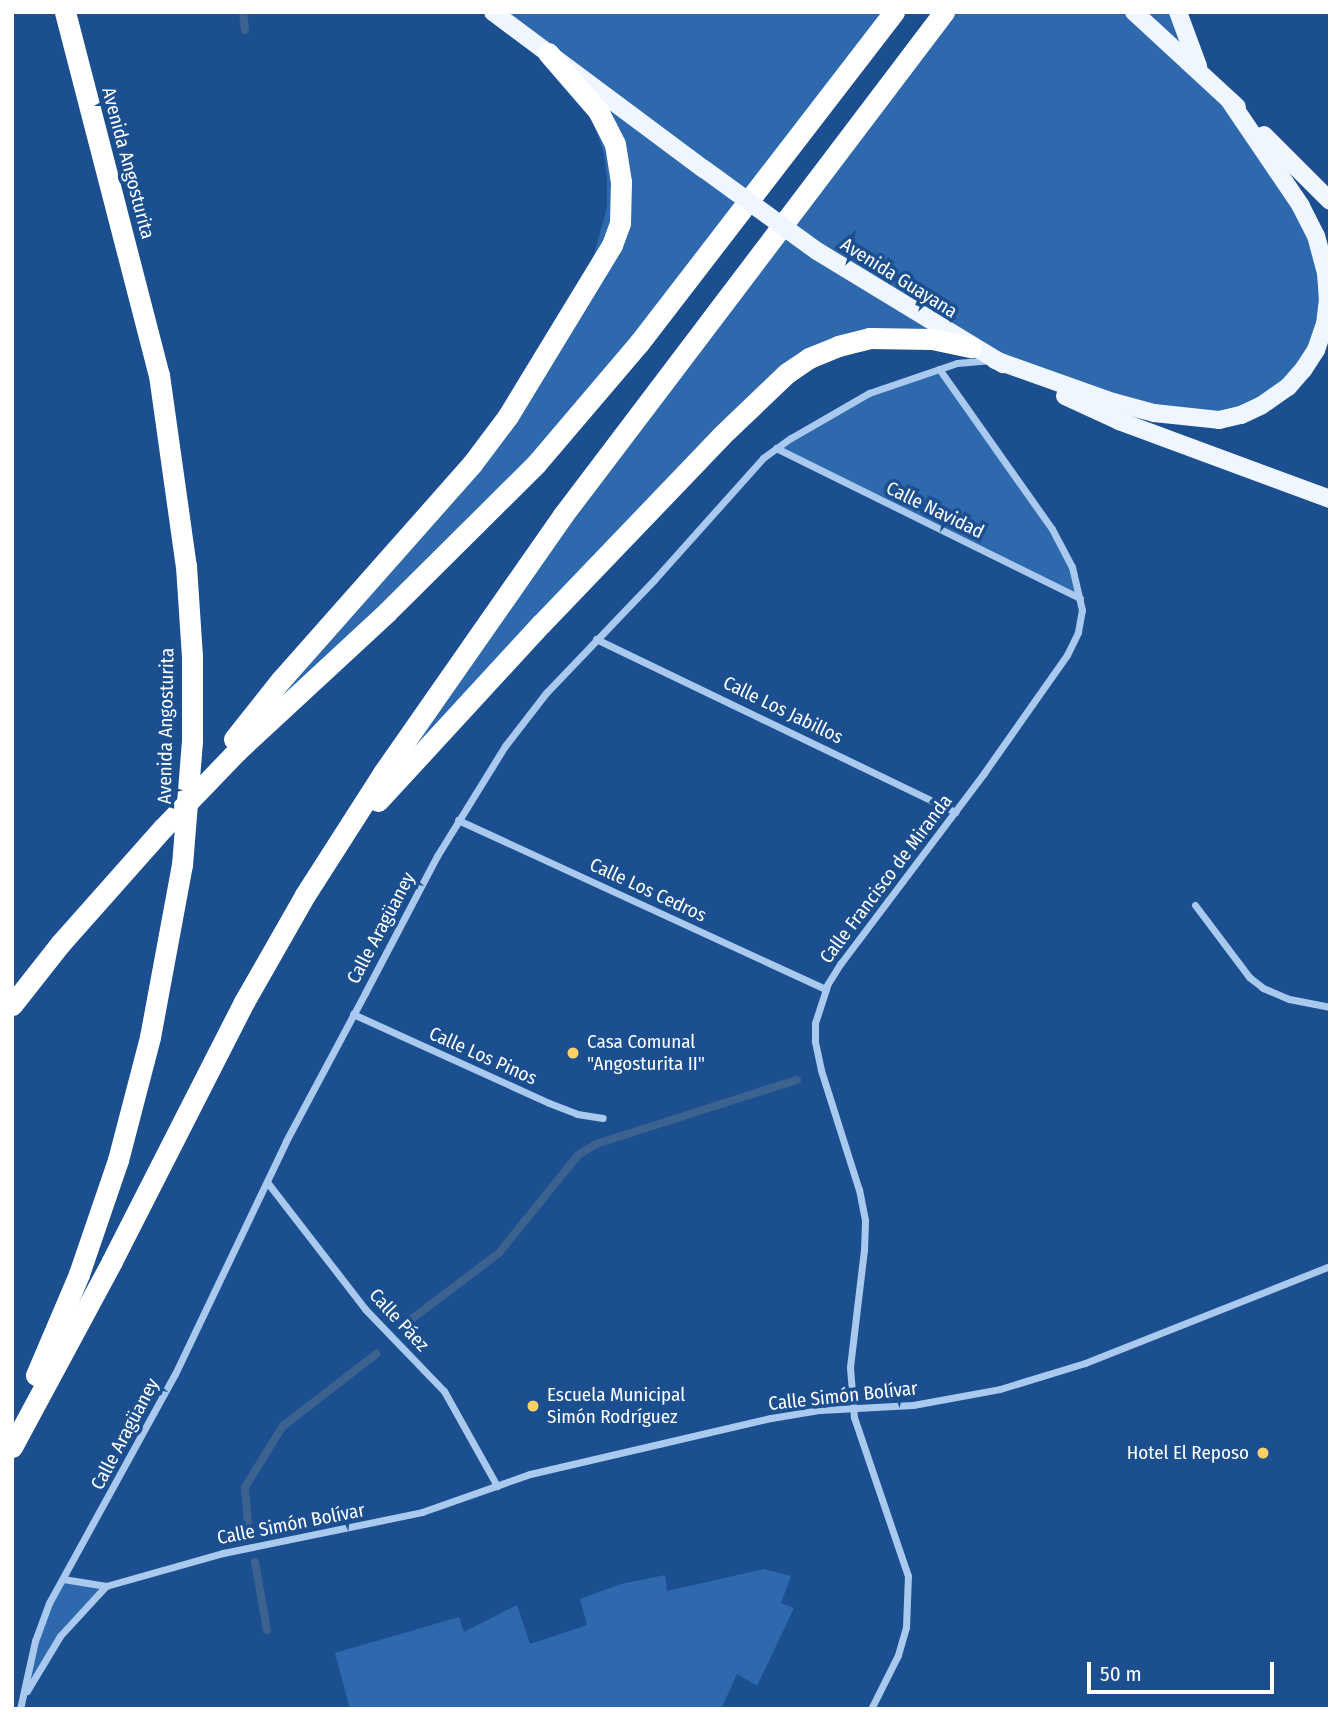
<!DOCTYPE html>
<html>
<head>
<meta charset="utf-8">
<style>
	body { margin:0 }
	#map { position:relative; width:1342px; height:1721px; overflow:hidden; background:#1b4f8f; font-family:"Fira Sans Condensed",sans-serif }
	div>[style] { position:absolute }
	.green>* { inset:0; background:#2e69ad }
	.stream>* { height:8px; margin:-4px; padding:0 4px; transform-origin:4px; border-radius:4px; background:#3c6290 }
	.street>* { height:7px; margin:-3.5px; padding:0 3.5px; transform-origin:3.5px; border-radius:3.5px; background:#a9c9ee }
	.primary>* { height:18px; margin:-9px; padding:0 9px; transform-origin:9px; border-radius:9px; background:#f0f6ff }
	.highway>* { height:21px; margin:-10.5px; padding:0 10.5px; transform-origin:10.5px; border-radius:10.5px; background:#fff }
	.primary-bridge>* { height:18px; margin:-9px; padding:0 9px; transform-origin:9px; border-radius:9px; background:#f0f6ff }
	.highway-bridge>* { height:21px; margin:-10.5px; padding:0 10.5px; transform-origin:10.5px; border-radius:10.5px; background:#fff }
	.dots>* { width:19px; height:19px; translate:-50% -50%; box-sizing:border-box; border:4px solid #1b4f8f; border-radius:50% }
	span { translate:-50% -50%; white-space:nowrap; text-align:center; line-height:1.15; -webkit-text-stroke:7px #1b4f8f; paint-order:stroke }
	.street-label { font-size:19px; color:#fff }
	.poi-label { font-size:19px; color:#fff }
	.left { translate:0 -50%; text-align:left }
	.right { translate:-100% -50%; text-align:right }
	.frame { position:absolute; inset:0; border:14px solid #fff; pointer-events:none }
	.scale { position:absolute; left:1087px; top:1662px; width:187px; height:32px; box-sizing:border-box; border:4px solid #fff; border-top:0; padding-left:9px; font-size:21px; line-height:24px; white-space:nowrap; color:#fff; -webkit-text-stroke:5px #1b4f8f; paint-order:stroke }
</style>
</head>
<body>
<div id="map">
	<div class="green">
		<i style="clip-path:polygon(493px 12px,894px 12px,586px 407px,237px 751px,280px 681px,472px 464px,592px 262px,607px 207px,607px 178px,604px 154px,594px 124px,580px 98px,548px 53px)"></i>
		<i style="clip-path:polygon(944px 12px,1178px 12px,1201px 73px,1281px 174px,1326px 273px,1316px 350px,1262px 405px,1197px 419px,995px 360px,903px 337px,809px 358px,423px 749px,383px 773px)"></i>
		<i style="clip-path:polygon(939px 369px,979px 423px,1072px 567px,1080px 598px,776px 448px,869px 393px)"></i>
		<i style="clip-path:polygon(764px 1569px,791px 1576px,781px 1603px,794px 1608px,757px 1686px,737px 1674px,721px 1709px,350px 1709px,335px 1653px,459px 1617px,464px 1632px,517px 1605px,530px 1644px,587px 1625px,580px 1599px,621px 1584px,665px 1575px,667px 1591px)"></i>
		<i style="clip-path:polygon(63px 1579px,106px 1586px,84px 1607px,29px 1686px,35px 1641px)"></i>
	</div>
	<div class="stream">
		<i style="left:243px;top:12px;width:18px;rotate:84deg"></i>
		<i style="left:405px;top:1324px;width:118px;rotate:-37.1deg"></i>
		<i style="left:499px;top:1253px;width:126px;rotate:-51.1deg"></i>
		<i style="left:578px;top:1155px;width:21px;rotate:-31deg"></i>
		<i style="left:596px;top:1144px;width:211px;rotate:-17.7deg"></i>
		<i style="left:248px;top:1523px;width:36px;rotate:-95deg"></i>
		<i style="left:245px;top:1487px;width:72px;rotate:-58.1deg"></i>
		<i style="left:283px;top:1426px;width:118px;rotate:-37.7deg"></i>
		<i style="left:255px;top:1562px;width:69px;rotate:80deg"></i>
	</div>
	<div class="street">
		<i style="left:776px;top:448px;width:339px;rotate:26.3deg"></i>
		<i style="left:596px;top:639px;width:399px;rotate:25.7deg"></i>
		<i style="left:458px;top:820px;width:405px;rotate:24.7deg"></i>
		<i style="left:1195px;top:905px;width:90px;rotate:53.1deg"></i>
		<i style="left:1249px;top:977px;width:18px;rotate:38deg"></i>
		<i style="left:1263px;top:988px;width:28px;rotate:23deg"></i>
		<i style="left:1289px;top:999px;width:42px;rotate:11deg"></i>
		<i style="left:353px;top:1014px;width:215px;rotate:24.4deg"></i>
		<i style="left:549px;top:1103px;width:30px;rotate:21deg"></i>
		<i style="left:577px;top:1114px;width:26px;rotate:9deg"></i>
		<i style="left:267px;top:1182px;width:160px;rotate:52.3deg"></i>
		<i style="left:365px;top:1309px;width:114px;rotate:46.1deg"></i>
		<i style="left:444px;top:1391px;width:109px;rotate:60.8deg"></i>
		<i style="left:63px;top:1579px;width:44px;rotate:9.2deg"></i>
		<i style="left:106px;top:1586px;width:122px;rotate:-15.8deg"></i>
		<i style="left:223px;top:1553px;width:203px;rotate:-11.6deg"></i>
		<i style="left:422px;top:1512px;width:114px;rotate:-19.4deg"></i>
		<i style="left:530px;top:1474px;width:247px;rotate:-13.1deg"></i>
		<i style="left:771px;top:1418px;width:50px;rotate:-9.3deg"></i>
		<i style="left:820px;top:1410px;width:93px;rotate:-3.1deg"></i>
		<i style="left:913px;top:1405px;width:88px;rotate:-10.4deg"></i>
		<i style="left:1000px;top:1389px;width:89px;rotate:-17deg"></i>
		<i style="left:1085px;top:1363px;width:264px;rotate:-21.6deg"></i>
		<i style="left:27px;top:1691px;width:64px;rotate:-59deg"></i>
		<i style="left:60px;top:1636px;width:68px;rotate:-47.4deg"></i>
		<i style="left:20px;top:1709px;width:70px;rotate:-77.6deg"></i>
		<i style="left:35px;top:1641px;width:40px;rotate:-69.8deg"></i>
		<i style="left:49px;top:1603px;width:261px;rotate:-61.2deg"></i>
		<i style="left:175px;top:1374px;width:258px;rotate:-64.5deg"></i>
		<i style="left:286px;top:1141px;width:168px;rotate:-61.9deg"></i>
		<i style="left:365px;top:993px;width:155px;rotate:-62.3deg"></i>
		<i style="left:437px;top:856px;width:129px;rotate:-58.3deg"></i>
		<i style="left:505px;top:746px;width:67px;rotate:-52.3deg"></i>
		<i style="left:546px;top:693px;width:156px;rotate:-46.3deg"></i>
		<i style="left:654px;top:580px;width:164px;rotate:-48.2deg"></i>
		<i style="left:763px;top:458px;width:34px;rotate:-36deg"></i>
		<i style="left:791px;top:438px;width:90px;rotate:-30deg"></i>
		<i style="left:869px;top:393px;width:93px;rotate:-18.8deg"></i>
		<i style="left:957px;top:363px;width:32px;rotate:-5deg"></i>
		<i style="left:871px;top:1709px;width:60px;rotate:-63.4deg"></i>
		<i style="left:898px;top:1655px;width:29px;rotate:-74deg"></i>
		<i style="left:906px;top:1627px;width:51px;rotate:-87.8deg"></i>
		<i style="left:908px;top:1576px;width:168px;rotate:-108.8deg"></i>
		<i style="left:854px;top:1417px;width:50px;rotate:-94.6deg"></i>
		<i style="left:850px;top:1367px;width:118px;rotate:-83.2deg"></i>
		<i style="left:864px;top:1250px;width:30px;rotate:-88deg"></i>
		<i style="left:865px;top:1220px;width:31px;rotate:-101deg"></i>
		<i style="left:859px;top:1190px;width:126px;rotate:-107.6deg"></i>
		<i style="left:821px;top:1070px;width:30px;rotate:-102deg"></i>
		<i style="left:815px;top:1041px;width:18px;rotate:-90deg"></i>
		<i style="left:815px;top:1023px;width:40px;rotate:-72deg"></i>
		<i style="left:827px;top:985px;width:26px;rotate:-58deg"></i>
		<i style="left:841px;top:963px;width:238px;rotate:-53deg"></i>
		<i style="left:984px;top:773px;width:144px;rotate:-54.9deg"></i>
		<i style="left:1067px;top:655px;width:25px;rotate:-64deg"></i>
		<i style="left:1078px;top:632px;width:22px;rotate:-80deg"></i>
		<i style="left:1082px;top:610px;width:44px;rotate:-103.1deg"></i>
		<i style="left:1072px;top:567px;width:43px;rotate:-117.8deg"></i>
		<i style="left:1052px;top:529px;width:196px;rotate:-125.2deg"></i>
	</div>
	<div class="primary">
		<i style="left:493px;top:12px;width:263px;rotate:36.7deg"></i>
		<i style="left:1134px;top:12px;width:140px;rotate:42.7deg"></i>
		<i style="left:1178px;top:12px;width:58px;rotate:69.7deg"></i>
		<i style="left:1264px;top:135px;width:93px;rotate:45deg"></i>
		<i style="left:817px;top:251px;width:218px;rotate:31.3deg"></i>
		<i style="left:995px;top:360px;width:125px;rotate:19.6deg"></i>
		<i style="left:1113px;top:402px;width:42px;rotate:15deg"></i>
		<i style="left:1154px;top:413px;width:65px;rotate:6.1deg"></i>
		<i style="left:1219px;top:420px;width:23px;rotate:-13deg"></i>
		<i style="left:1241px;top:415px;width:23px;rotate:-25deg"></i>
		<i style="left:1262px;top:405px;width:32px;rotate:-35deg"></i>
		<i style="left:1288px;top:387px;width:23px;rotate:-49deg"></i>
		<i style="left:1303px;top:370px;width:24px;rotate:-57deg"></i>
		<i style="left:1316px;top:350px;width:28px;rotate:-71deg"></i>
		<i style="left:1325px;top:324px;width:23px;rotate:-83deg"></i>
		<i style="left:1328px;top:301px;width:28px;rotate:-94deg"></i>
		<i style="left:1326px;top:273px;width:38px;rotate:-105deg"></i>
		<i style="left:1316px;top:236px;width:34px;rotate:-117deg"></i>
		<i style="left:1301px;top:206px;width:127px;rotate:-124.1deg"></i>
		<i style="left:1065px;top:396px;width:60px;rotate:24.8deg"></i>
		<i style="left:1119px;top:421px;width:225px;rotate:20.3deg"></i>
	</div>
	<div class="highway">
		<i style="left:65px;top:12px;width:375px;rotate:75.5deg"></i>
		<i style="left:159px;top:375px;width:193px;rotate:82deg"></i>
		<i style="left:186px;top:566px;width:90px;rotate:86.2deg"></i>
		<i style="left:192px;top:656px;width:85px;rotate:90deg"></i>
		<i style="left:234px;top:739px;width:74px;rotate:-51.6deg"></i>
		<i style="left:280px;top:681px;width:290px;rotate:-48.5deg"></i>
		<i style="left:472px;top:464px;width:60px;rotate:-53.1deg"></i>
		<i style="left:508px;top:416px;width:200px;rotate:-58.7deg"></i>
		<i style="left:612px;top:245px;width:23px;rotate:-70deg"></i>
		<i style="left:620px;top:223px;width:41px;rotate:-88.6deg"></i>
		<i style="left:621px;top:182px;width:38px;rotate:-99deg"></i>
		<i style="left:615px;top:144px;width:36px;rotate:-117deg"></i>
		<i style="left:599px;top:112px;width:78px;rotate:-130.8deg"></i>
		<i style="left:378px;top:801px;width:241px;rotate:-47.4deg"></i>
		<i style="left:541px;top:624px;width:260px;rotate:-46.2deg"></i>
		<i style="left:721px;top:436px;width:91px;rotate:-43.7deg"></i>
		<i style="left:787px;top:373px;width:27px;rotate:-34deg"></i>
		<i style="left:809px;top:358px;width:31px;rotate:-22deg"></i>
		<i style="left:838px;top:346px;width:32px;rotate:-14deg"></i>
		<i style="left:869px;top:338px;width:63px;rotate:0.9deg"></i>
		<i style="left:932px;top:339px;width:40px;rotate:12deg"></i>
		<i style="left:12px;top:1005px;width:78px;rotate:-51.8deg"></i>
		<i style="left:60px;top:944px;width:155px;rotate:-48.4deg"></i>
		<i style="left:163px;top:828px;width:107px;rotate:-46.1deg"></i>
		<i style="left:237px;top:751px;width:205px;rotate:-42.8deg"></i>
		<i style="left:387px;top:612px;width:210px;rotate:-44.8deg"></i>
		<i style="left:536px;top:464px;width:159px;rotate:-49.6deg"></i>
		<i style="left:639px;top:343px;width:418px;rotate:-52.4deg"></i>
		<i style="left:36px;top:1375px;width:110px;rotate:-66.9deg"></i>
		<i style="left:79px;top:1274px;width:120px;rotate:-71.1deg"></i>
		<i style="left:118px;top:1160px;width:127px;rotate:-75.4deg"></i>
		<i style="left:150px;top:1037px;width:175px;rotate:-79.5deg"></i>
		<i style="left:12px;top:1447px;width:211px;rotate:-61.7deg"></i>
		<i style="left:112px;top:1261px;width:291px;rotate:-63deg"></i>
		<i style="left:244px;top:1002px;width:123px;rotate:-60.3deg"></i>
		<i style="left:305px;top:895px;width:145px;rotate:-57.4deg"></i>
		<i style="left:383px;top:773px;width:315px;rotate:-55.1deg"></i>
		<i style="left:563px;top:515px;width:631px;rotate:-52.86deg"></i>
	</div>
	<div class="primary-bridge">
		<i style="left:704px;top:169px;width:140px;rotate:36deg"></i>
	</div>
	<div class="highway-bridge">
		<i style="left:182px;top:865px;width:124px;rotate:-85.4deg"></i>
	</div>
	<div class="dots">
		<i style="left:573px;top:1053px;background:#ffd166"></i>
		<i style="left:533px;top:1406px;background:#ffd166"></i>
		<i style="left:1263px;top:1453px;background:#ffd166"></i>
	</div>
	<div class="street-label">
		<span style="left:128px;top:163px;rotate:75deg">Avenida Angosturita</span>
		<span style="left:899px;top:278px;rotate:32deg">Avenida Guayana</span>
		<span style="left:935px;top:510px;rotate:26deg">Calle Navidad</span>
		<span style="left:783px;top:710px;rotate:26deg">Calle Los Jabillos</span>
		<span style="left:166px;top:726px;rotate:-89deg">Avenida Angosturita</span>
		<span style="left:886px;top:879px;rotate:-53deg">Calle Francisco de Miranda</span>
		<span style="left:648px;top:890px;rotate:25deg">Calle Los Cedros</span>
		<span style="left:381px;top:928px;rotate:-62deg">Calle Aragüaney</span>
		<span style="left:483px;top:1056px;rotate:24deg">Calle Los Pinos</span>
		<span style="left:399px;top:1320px;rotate:47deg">Calle Páez</span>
		<span style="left:843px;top:1396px;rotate:-6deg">Calle Simón Bolívar</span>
		<span style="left:125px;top:1434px;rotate:-62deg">Calle Aragüaney</span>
		<span style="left:291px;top:1524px;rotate:-11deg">Calle Simón Bolívar</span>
	</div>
	<div class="poi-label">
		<span class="left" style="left:587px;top:1053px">Casa Comunal<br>"Angosturita II"</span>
		<span class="left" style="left:547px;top:1406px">Escuela Municipal<br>Simón Rodríguez</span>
		<span class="right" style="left:1249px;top:1453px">Hotel El Reposo</span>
	</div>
	<div class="frame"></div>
	<div class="scale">50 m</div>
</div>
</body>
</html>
